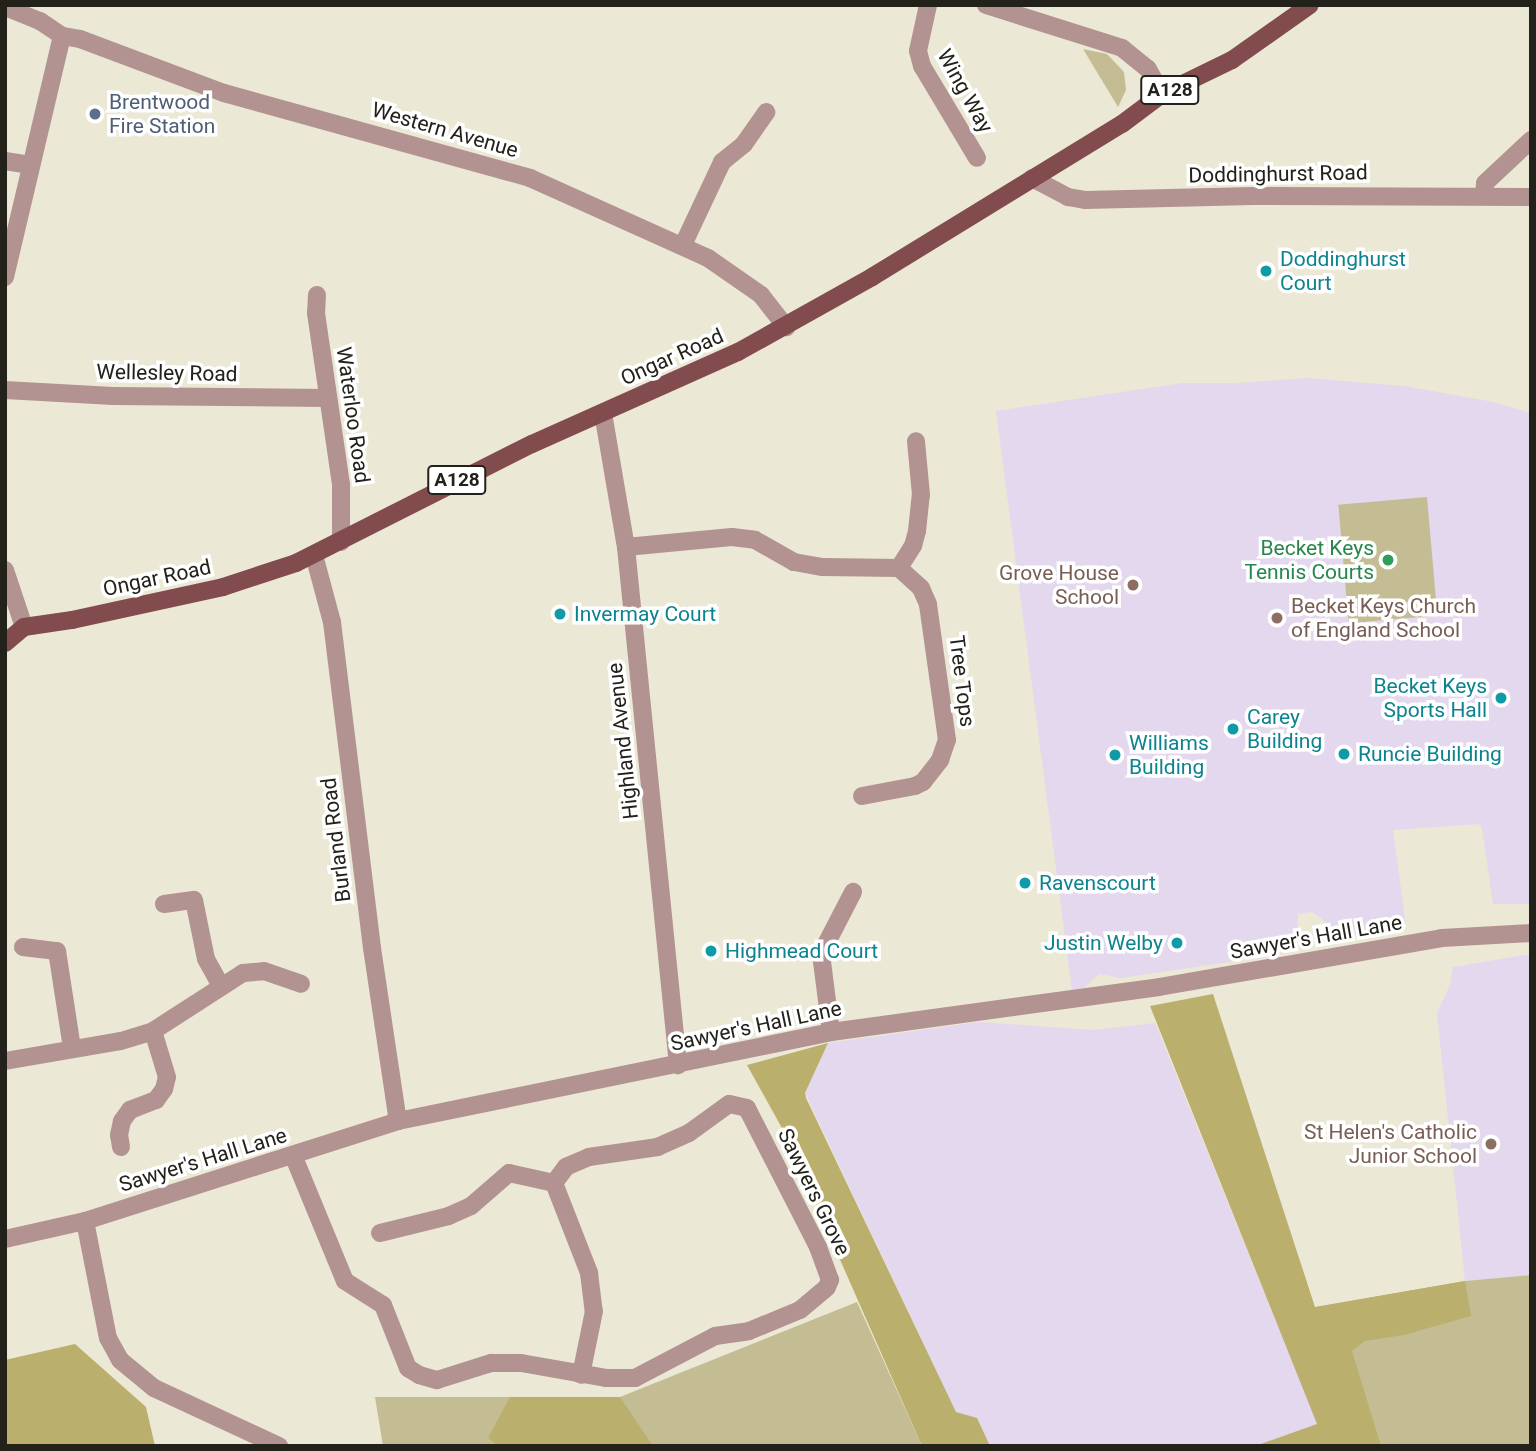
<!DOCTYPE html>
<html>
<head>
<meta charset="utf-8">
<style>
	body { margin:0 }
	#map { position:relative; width:1536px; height:1451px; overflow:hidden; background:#ebe8d5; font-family:Roboto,sans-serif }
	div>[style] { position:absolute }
	.education>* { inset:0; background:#e3d8ed }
	.green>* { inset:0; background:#c4bd94; transform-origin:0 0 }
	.forest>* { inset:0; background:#bbaf6d }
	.minor>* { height:18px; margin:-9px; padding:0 9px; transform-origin:9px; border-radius:9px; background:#b39292 }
	.major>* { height:18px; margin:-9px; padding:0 9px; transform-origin:9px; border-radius:9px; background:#824b4d }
	.dots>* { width:19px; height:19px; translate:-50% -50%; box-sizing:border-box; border:4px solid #fff; border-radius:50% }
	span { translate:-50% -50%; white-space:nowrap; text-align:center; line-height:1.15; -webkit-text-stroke:7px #fff; paint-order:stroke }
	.shield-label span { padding:2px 5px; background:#fff; border:2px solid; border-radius:5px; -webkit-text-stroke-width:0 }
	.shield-label { font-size:19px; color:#22211a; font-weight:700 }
	.street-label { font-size:21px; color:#22211a }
	.service-label { font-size:21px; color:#4e5e75 }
	.left { translate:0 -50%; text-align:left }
	.culture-label { font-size:21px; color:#0d838f }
	.right { translate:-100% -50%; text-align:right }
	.leisure-label { font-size:21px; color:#27864d }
	.education-label { font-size:21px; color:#785e54 }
	.frame { position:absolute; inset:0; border:7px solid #22211a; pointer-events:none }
</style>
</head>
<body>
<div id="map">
	<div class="education">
		<i style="clip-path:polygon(1307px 378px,1404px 386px,1488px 401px,1531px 413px,1531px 904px,1493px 904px,1482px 828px,1479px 824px,1393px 830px,1406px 926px,1345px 936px,1312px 912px,1298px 914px,1297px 941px,1290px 948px,1275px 955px,1121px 978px,1099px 974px,1073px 998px,996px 411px,1182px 383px,1238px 383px)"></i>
		<i style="clip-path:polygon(1531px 954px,1531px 1275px,1465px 1281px,1437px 1013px,1450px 985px,1453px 967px)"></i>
		<i style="clip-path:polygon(979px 1022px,1093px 1030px,1155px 1023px,1326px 1445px,972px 1446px,805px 1093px,828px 1043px)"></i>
	</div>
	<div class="green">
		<i style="clip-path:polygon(1083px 49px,1107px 54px,1124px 72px,1126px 90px,1118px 107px)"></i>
		<i style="left:1427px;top:497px;width:119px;height:89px;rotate:85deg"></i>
		<i style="clip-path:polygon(1531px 1275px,1531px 1446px,1338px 1446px,1305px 1309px,1465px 1281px)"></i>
		<i style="clip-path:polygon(857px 1302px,922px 1446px,383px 1446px,375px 1397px,620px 1397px)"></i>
	</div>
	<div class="forest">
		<i style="clip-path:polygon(1213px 994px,1315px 1307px,1465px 1281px,1471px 1316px,1404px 1335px,1365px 1341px,1352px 1351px,1381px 1446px,1255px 1446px,1317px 1424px,1150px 1006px)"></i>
		<i style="clip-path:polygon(828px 1043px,805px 1093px,806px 1098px,956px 1412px,977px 1418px,990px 1446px,922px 1446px,783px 1130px,747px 1065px)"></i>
		<i style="clip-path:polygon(75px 1344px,146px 1407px,155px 1446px,5px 1446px,5px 1360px)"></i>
		<i style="clip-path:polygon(510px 1397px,620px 1397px,653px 1446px,498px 1446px,488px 1438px)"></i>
	</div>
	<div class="minor">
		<i style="left:928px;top:5px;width:47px;rotate:102.3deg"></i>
		<i style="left:918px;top:51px;width:16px;rotate:75deg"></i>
		<i style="left:922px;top:66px;width:107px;rotate:59.1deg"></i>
		<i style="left:986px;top:5px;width:143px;rotate:17.5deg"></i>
		<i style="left:1122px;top:48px;width:33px;rotate:39deg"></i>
		<i style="left:1148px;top:69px;width:29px;rotate:61deg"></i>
		<i style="left:5px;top:7px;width:38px;rotate:22deg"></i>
		<i style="left:40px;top:21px;width:27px;rotate:34deg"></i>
		<i style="left:62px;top:36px;width:18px;rotate:9deg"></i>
		<i style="left:80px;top:39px;width:154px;rotate:20.6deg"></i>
		<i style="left:224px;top:93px;width:318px;rotate:15.5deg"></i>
		<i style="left:530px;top:178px;width:195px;rotate:24.2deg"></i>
		<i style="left:708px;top:258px;width:65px;rotate:34.9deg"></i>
		<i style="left:761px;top:295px;width:41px;rotate:52deg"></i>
		<i style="left:5px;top:161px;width:24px;rotate:9deg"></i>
		<i style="left:1032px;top:178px;width:41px;rotate:27.8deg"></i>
		<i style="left:1068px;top:197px;width:17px;rotate:10deg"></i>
		<i style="left:1085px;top:200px;width:168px;rotate:-1.4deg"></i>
		<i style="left:1253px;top:196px;width:278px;rotate:0.2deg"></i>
		<i style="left:1484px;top:195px;width:12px;rotate:-85deg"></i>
		<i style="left:1485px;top:183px;width:63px;rotate:-43.1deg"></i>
		<i style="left:683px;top:245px;width:92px;rotate:-64.8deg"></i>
		<i style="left:722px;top:162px;width:28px;rotate:-39deg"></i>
		<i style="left:744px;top:144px;width:39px;rotate:-55deg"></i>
		<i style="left:5px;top:277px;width:248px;rotate:-76.7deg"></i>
		<i style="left:317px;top:295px;width:18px;rotate:93deg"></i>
		<i style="left:316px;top:313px;width:174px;rotate:81.7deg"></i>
		<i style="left:341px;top:485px;width:57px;rotate:90deg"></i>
		<i style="left:5px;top:390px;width:108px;rotate:3.2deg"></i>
		<i style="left:113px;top:396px;width:215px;rotate:0.5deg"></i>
		<i style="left:603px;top:413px;width:136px;rotate:80.3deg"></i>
		<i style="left:626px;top:547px;width:521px;rotate:84.27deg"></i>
		<i style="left:626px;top:547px;width:106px;rotate:-5.4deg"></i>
		<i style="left:732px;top:537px;width:23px;rotate:7deg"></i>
		<i style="left:755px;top:540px;width:45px;rotate:29.4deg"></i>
		<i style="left:794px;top:562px;width:29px;rotate:10deg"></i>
		<i style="left:823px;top:567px;width:76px;rotate:0.8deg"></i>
		<i style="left:899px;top:568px;width:26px;rotate:-58deg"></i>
		<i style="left:913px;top:546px;width:16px;rotate:-75deg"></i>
		<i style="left:917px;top:531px;width:36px;rotate:-84deg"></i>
		<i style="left:921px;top:495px;width:54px;rotate:-95.3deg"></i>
		<i style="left:314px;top:555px;width:69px;rotate:75deg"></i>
		<i style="left:332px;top:622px;width:328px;rotate:83deg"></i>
		<i style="left:372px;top:948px;width:175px;rotate:81.5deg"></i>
		<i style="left:5px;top:570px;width:60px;rotate:71.6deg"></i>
		<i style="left:862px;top:796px;width:54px;rotate:-10.7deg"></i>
		<i style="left:915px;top:786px;width:9px;rotate:-27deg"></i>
		<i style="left:923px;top:782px;width:28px;rotate:-52deg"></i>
		<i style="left:940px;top:760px;width:21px;rotate:-71deg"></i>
		<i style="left:947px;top:740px;width:137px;rotate:-98deg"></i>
		<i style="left:928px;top:604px;width:17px;rotate:-114deg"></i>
		<i style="left:921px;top:588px;width:30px;rotate:-138deg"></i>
		<i style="left:164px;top:904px;width:30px;rotate:-8deg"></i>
		<i style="left:194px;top:900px;width:60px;rotate:78.5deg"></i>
		<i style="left:206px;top:959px;width:31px;rotate:61deg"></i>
		<i style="left:23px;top:947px;width:34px;rotate:7deg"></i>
		<i style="left:57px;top:951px;width:98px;rotate:81.2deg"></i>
		<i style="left:831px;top:1032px;width:79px;rotate:-97.3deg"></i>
		<i style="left:821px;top:954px;width:70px;rotate:-62.7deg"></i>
		<i style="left:5px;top:1061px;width:118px;rotate:-9.8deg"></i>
		<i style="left:121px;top:1041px;width:34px;rotate:-17deg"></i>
		<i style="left:153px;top:1031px;width:107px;rotate:-32.8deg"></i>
		<i style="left:243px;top:973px;width:21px;rotate:-5deg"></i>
		<i style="left:264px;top:971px;width:39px;rotate:19deg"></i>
		<i style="left:121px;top:1147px;width:12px;rotate:-99deg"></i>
		<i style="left:119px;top:1135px;width:14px;rotate:-78deg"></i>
		<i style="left:122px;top:1121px;width:14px;rotate:-54deg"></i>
		<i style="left:130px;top:1110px;width:28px;rotate:-21deg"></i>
		<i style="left:156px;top:1100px;width:14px;rotate:-54deg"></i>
		<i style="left:164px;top:1089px;width:12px;rotate:-76deg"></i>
		<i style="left:167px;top:1077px;width:48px;rotate:-106.9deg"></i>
		<i style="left:293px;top:1155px;width:136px;rotate:67.6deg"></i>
		<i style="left:345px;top:1281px;width:45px;rotate:32.3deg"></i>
		<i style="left:383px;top:1305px;width:68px;rotate:68.4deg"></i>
		<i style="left:408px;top:1368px;width:13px;rotate:32deg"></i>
		<i style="left:419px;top:1375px;width:19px;rotate:16deg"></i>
		<i style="left:437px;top:1380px;width:57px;rotate:-17.5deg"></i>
		<i style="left:491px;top:1363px;width:30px"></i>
		<i style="left:521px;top:1363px;width:86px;rotate:10deg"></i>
		<i style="left:606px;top:1378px;width:29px"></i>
		<i style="left:635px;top:1378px;width:90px;rotate:-27.7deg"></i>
		<i style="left:715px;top:1336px;width:34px;rotate:-8deg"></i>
		<i style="left:749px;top:1331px;width:55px;rotate:-22.4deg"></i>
		<i style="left:800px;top:1310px;width:35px;rotate:-40deg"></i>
		<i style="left:827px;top:1287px;width:8px;rotate:-67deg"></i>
		<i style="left:830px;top:1280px;width:35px;rotate:-110deg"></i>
		<i style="left:818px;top:1247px;width:156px;rotate:-117.1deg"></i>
		<i style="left:747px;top:1108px;width:18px;rotate:-167deg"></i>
		<i style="left:729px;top:1104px;width:49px;rotate:144.1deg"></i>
		<i style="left:689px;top:1133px;width:34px;rotate:156deg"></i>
		<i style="left:658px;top:1147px;width:70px;rotate:171.8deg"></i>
		<i style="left:589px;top:1157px;width:25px;rotate:157deg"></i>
		<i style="left:566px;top:1167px;width:20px;rotate:127deg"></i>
		<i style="left:554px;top:1183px;width:46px;rotate:-167.5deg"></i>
		<i style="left:509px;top:1173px;width:50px;rotate:139deg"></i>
		<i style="left:471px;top:1206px;width:24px;rotate:156deg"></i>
		<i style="left:449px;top:1216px;width:71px;rotate:166.2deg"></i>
		<i style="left:554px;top:1183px;width:97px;rotate:68.7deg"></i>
		<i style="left:589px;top:1273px;width:38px;rotate:83deg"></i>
		<i style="left:594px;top:1311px;width:65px;rotate:101.5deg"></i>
		<i style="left:85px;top:1221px;width:119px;rotate:78.9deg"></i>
		<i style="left:108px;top:1338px;width:25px;rotate:61deg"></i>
		<i style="left:120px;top:1360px;width:44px;rotate:39.5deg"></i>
		<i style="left:154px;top:1388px;width:138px;rotate:24.9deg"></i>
		<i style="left:5px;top:1239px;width:82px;rotate:-12.7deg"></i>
		<i style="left:85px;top:1221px;width:329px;rotate:-17.7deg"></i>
		<i style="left:398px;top:1121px;width:442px;rotate:-11.6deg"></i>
		<i style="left:831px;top:1032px;width:331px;rotate:-7.8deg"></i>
		<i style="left:1159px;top:987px;width:287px;rotate:-9.8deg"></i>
		<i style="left:1442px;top:938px;width:89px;rotate:-3.2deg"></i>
	</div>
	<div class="major">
		<i style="left:5px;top:643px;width:25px;rotate:-40deg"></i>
		<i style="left:24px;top:627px;width:49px;rotate:-8.3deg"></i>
		<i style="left:72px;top:620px;width:155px;rotate:-12.3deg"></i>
		<i style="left:223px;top:587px;width:77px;rotate:-18.2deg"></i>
		<i style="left:296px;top:563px;width:264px;rotate:-26.8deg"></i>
		<i style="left:532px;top:444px;width:226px;rotate:-24.1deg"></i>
		<i style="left:738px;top:352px;width:154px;rotate:-29.2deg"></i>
		<i style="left:872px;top:277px;width:293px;rotate:-31.5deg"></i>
		<i style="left:1122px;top:124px;width:50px;rotate:-36.9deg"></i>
		<i style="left:1162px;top:94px;width:78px;rotate:-25.9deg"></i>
		<i style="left:1232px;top:60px;width:95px;rotate:-35.2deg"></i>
	</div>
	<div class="dots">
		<i style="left:95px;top:114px;background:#5c6f8a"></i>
		<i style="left:1266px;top:271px;background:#0f9aa8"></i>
		<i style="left:1388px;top:560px;background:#2e9e5b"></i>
		<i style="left:1133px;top:585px;background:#8d6e63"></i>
		<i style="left:560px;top:614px;background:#0f9aa8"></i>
		<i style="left:1277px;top:618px;background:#8d6e63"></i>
		<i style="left:1501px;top:698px;background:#0f9aa8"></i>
		<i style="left:1233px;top:729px;background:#0f9aa8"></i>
		<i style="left:1344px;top:754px;background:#0f9aa8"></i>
		<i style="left:1115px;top:755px;background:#0f9aa8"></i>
		<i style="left:1025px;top:883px;background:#0f9aa8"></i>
		<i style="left:1177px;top:943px;background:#0f9aa8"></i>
		<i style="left:711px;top:951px;background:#0f9aa8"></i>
		<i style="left:1491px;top:1144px;background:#8d6e63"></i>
	</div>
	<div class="shield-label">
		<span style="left:1170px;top:90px">A128</span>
		<span style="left:457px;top:480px">A128</span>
	</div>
	<div class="street-label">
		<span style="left:965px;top:91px;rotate:61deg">Wing Way</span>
		<span style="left:445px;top:130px;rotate:16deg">Western Avenue</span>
		<span style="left:1278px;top:174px;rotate:-1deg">Doddinghurst Road</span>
		<span style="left:672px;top:357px;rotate:-24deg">Ongar Road</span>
		<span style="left:167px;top:373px;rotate:1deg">Wellesley Road</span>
		<span style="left:353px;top:415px;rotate:82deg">Waterloo Road</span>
		<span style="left:157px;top:578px;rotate:-12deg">Ongar Road</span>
		<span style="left:962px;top:681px;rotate:83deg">Tree Tops</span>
		<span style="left:623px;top:741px;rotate:-96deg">Highland Avenue</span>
		<span style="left:336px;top:840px;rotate:-97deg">Burland Road</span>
		<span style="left:1316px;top:937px;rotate:-10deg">Sawyer's Hall Lane</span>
		<span style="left:756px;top:1026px;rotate:-12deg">Sawyer's Hall Lane</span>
		<span style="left:203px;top:1160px;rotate:-17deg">Sawyer's Hall Lane</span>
		<span style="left:814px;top:1192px;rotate:64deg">Sawyers Grove</span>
	</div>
	<div class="service-label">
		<span class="left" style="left:109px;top:114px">Brentwood<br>Fire Station</span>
	</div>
	<div class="culture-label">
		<span class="left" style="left:1280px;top:271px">Doddinghurst<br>Court</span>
		<span class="left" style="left:574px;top:614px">Invermay Court</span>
		<span class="right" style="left:1487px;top:698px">Becket Keys<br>Sports Hall</span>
		<span class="left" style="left:1247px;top:729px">Carey<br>Building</span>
		<span class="left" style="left:1129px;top:755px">Williams<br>Building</span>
		<span class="left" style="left:1358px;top:754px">Runcie Building</span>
		<span class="left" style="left:1039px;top:883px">Ravenscourt</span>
		<span class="right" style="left:1163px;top:943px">Justin Welby</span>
		<span class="left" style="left:725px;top:951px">Highmead Court</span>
	</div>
	<div class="leisure-label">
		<span class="right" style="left:1374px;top:560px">Becket Keys<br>Tennis Courts</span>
	</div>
	<div class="education-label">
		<span class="right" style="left:1119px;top:585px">Grove House<br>School</span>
		<span class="left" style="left:1291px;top:618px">Becket Keys Church<br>of England School</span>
		<span class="right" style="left:1477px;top:1144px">St Helen's Catholic<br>Junior School</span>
	</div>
	<div class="frame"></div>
</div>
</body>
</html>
